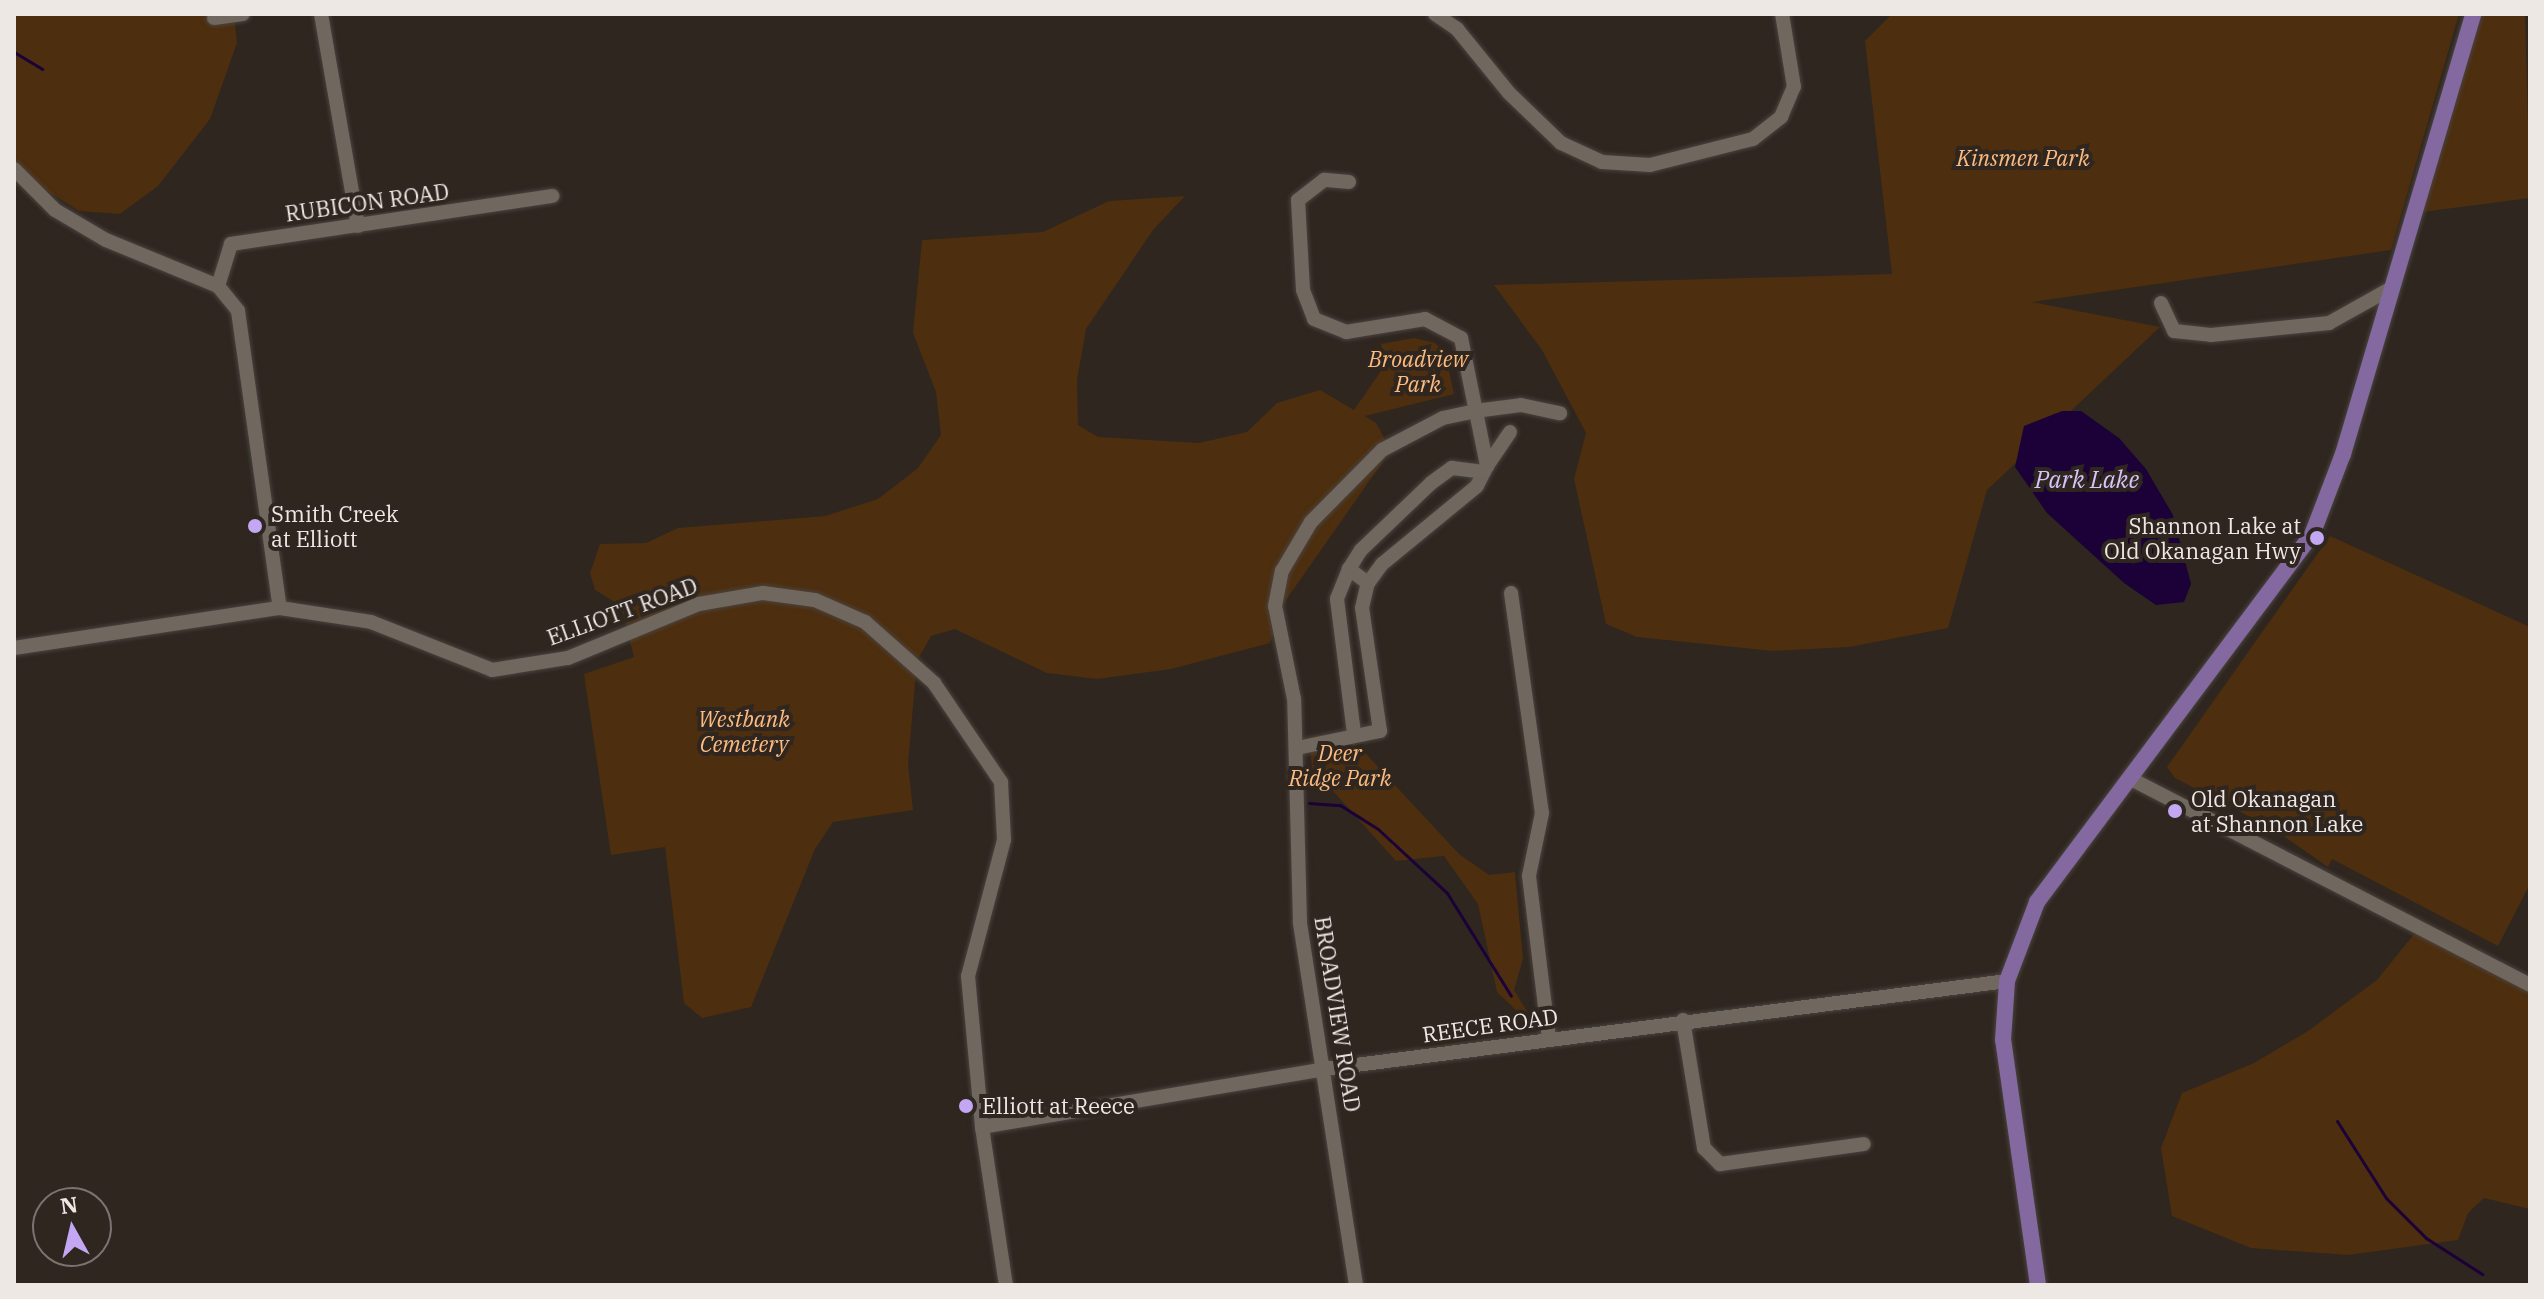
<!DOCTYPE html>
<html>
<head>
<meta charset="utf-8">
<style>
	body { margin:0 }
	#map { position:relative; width:2544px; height:1299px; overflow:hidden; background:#2e261f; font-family:"IBM Plex Serif",serif }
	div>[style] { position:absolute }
	.green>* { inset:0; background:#4d2e0e }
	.water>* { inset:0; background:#1c0038 }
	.stream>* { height:3px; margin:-1.5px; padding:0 1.5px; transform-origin:1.5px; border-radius:1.5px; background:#1c0038 }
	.roads { filter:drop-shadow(0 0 2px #4a433e) drop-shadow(0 0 2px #4a433e) }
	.minor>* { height:14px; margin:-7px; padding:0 7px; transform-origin:7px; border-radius:7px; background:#70675f }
	.major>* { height:16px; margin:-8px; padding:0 8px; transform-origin:8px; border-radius:8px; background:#8469a0 }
	.dots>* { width:22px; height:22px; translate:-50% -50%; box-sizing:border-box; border:4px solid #2e261f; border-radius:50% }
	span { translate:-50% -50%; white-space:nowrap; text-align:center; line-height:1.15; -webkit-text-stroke:8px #2e261f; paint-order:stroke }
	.park-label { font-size:22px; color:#febb80; font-style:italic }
	.street-label { font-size:22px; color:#eee8e4 }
	.poi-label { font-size:22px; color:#eee8e4 }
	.left { translate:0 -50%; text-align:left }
	.right { translate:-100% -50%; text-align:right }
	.water-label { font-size:24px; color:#d8c3fc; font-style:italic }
	.frame { position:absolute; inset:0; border:16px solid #eee8e4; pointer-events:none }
	.north { position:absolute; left:32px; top:1187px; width:80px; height:80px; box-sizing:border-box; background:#2e261f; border:2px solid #7b746e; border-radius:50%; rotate:352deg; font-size:22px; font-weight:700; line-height:32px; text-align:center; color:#eee8e4 }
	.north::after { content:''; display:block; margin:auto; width:28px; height:36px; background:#c3a7f2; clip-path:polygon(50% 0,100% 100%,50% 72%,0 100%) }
</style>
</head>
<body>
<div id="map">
	<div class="green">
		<i style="clip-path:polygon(14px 14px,234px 14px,237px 43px,210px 119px,158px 186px,120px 214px,79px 211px,14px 170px)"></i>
		<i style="clip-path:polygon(1892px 14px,2459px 14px,2391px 250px,2032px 302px,2160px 327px,1987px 490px,1948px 628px,1849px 647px,1773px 651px,1637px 637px,1606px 624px,1574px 479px,1586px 433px,1542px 350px,1494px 285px,1892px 274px,1865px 41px)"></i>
		<i style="clip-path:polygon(2479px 14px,2525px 14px,2530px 198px,2422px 212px)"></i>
		<i style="clip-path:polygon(1185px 196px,1153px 230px,1086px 329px,1077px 380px,1078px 425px,1098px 437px,1199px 443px,1247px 432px,1277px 403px,1320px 390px,1354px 410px,1385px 365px,1381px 344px,1414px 338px,1435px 343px,1445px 353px,1454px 394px,1365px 416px,1376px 423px,1391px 450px,1286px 600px,1270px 643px,1171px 669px,1097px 679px,1047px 673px,955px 629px,931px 636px,917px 661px,908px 764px,913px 810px,833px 822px,815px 849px,751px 1007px,702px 1018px,684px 1003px,665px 847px,611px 855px,584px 674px,634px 657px,621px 606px,595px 590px,590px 573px,600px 544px,646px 543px,678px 528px,825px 516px,878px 499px,918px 468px,941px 435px,936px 392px,913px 333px,922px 240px,1043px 232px,1109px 201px)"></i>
		<i style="clip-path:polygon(2330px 536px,2530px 627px,2530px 884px,2498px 946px,2332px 859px,2328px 867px,2275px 830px,2175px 778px,2167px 767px)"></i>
		<i style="clip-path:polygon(1322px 735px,1353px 740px,1459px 854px,1489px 875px,1515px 872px,1523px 959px,1514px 990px,1528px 1013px,1524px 1018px,1497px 992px,1478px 904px,1444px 856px,1396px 861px,1333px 791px,1314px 789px,1309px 737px)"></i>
		<i style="clip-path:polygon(2419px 928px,2530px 980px,2530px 1209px,2484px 1198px,2468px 1213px,2458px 1240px,2348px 1255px,2251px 1248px,2172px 1216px,2161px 1148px,2182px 1093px,2254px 1063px,2308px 1031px,2377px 980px)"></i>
	</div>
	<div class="water">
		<i style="clip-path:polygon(2062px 411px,2081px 411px,2119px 438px,2146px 469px,2173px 515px,2191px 584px,2184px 602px,2156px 605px,2124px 583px,2047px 513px,2015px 467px,2024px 426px)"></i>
	</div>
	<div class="stream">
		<i style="left:14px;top:52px;width:33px;rotate:31deg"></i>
		<i style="left:1309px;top:803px;width:31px;rotate:4deg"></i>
		<i style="left:1340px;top:805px;width:45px;rotate:32.3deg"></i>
		<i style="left:1378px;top:829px;width:94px;rotate:42.8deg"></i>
		<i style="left:1447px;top:893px;width:121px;rotate:58.1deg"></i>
		<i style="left:2337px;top:1121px;width:91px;rotate:57.5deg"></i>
		<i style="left:2386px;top:1198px;width:57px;rotate:45deg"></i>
		<i style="left:2426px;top:1238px;width:67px;rotate:32.7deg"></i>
	</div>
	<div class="roads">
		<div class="minor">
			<i style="left:321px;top:14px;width:215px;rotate:80.1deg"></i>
			<i style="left:1435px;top:14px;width:27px;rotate:34deg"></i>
			<i style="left:1457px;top:29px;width:82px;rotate:50.9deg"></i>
			<i style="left:1509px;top:93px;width:72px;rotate:43.9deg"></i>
			<i style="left:1561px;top:143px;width:45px;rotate:24.9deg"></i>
			<i style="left:1602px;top:162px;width:48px;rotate:3.6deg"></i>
			<i style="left:1650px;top:165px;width:106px;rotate:-14.2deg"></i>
			<i style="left:1753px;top:139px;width:36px;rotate:-38deg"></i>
			<i style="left:1781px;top:117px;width:33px;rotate:-67deg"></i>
			<i style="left:1794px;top:87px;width:74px;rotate:-99.3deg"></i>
			<i style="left:214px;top:18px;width:29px;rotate:-8deg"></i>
			<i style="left:14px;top:169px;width:58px;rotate:45deg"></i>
			<i style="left:55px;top:210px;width:59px;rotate:30.5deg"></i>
			<i style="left:106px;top:240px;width:121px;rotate:22.3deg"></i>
			<i style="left:218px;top:286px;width:32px;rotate:51deg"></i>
			<i style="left:238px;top:311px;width:300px;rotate:82deg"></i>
			<i style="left:1349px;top:182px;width:25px;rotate:-175deg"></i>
			<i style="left:1324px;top:180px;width:33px;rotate:142deg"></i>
			<i style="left:1298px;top:200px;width:90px;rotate:86.8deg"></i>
			<i style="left:1303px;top:290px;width:31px;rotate:69deg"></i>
			<i style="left:1314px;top:319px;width:35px;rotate:22deg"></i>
			<i style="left:1346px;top:332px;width:80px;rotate:-9.3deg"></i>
			<i style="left:1425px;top:319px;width:41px;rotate:27.8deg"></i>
			<i style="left:1461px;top:338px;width:131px;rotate:78.5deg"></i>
			<i style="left:1487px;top:466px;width:22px;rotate:117deg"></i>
			<i style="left:1477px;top:486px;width:123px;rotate:140.6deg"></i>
			<i style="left:1382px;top:564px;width:24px;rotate:126deg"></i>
			<i style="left:218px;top:286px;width:44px;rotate:-72.8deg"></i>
			<i style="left:231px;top:244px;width:325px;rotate:-8.5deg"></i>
			<i style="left:2161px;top:303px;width:31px;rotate:65deg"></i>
			<i style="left:2174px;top:331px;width:37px;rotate:6deg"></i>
			<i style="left:2211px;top:335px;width:119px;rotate:-5.8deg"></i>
			<i style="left:2329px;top:323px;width:70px;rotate:-29.1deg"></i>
			<i style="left:1487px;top:466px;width:41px;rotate:-55.9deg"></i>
			<i style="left:1349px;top:569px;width:32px;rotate:112deg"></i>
			<i style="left:1337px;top:599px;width:136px;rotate:82.8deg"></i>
			<i style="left:1511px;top:593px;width:222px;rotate:82deg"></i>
			<i style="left:1542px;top:813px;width:64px;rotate:101.7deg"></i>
			<i style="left:1529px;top:876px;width:164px;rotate:83deg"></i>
			<i style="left:14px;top:648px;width:269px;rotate:-8.6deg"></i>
			<i style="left:280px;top:608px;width:92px;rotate:8.7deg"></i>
			<i style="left:371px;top:622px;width:130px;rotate:21.6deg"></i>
			<i style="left:492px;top:670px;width:77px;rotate:-9deg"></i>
			<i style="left:568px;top:658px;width:142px;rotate:-22.4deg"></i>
			<i style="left:699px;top:604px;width:65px;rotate:-9.8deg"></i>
			<i style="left:763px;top:593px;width:52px;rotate:7.7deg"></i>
			<i style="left:815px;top:600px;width:55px;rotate:23.7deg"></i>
			<i style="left:865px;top:622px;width:92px;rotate:41.5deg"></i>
			<i style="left:934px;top:683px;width:120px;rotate:55.9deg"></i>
			<i style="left:1001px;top:782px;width:58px;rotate:87deg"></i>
			<i style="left:1004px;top:840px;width:141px;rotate:104.8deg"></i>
			<i style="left:968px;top:976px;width:152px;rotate:84.7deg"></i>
			<i style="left:982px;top:1127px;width:160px;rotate:81.4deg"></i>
			<i style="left:1297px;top:748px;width:85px;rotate:-11.6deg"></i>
			<i style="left:1380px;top:731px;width:124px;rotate:-98.3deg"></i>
			<i style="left:1362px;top:608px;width:26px;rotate:-77deg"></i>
			<i style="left:1368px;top:583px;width:24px;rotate:-144deg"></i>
			<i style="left:1349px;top:569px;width:22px;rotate:-58deg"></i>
			<i style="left:1361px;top:550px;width:97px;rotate:-43.7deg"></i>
			<i style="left:1431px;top:483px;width:26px;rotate:-36deg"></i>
			<i style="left:1452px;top:468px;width:32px;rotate:7deg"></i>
			<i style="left:2131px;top:779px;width:449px;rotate:27.3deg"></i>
			<i style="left:1683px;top:1020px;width:130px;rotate:80.7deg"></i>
			<i style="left:1704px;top:1148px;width:23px;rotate:45deg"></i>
			<i style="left:1720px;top:1164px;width:145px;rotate:-7.9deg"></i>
			<i style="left:982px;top:1127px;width:348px;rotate:-9.6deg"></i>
			<i style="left:1325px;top:1069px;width:688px;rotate:-7.35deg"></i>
			<i style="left:1356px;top:1285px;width:367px;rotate:-98.8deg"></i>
			<i style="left:1300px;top:922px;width:223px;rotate:-91.5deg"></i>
			<i style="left:1294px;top:699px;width:95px;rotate:-101.5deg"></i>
			<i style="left:1275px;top:606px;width:36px;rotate:-79deg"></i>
			<i style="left:1282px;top:571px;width:57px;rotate:-59.4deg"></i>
			<i style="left:1311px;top:522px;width:101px;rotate:-45.4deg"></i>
			<i style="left:1382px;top:450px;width:69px;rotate:-27.7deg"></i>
			<i style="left:1443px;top:418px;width:33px;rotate:-12deg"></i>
			<i style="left:1475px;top:411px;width:46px;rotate:-7.4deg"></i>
			<i style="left:1521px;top:405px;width:40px;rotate:12deg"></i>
		</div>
		<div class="major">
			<i style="left:2038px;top:1285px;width:247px;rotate:-98.1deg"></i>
			<i style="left:2003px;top:1040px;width:59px;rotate:-86.1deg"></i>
			<i style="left:2007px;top:981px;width:85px;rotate:-69.2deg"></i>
			<i style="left:2037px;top:902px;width:459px;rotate:-53.2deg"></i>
			<i style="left:2312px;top:535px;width:87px;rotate:-69.1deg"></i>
			<i style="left:2343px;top:454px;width:459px;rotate:-73.5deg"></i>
		</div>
	</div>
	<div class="dots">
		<i style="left:255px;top:526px;background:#c3a7f2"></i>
		<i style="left:2317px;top:538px;background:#c3a7f2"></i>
		<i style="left:2175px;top:811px;background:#c3a7f2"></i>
		<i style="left:966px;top:1106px;background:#c3a7f2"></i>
	</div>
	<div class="park-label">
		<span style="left:2023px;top:158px">Kinsmen Park</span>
		<span style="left:1418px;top:371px">Broadview<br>Park</span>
		<span style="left:744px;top:731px">Westbank<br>Cemetery</span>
		<span style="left:1340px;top:765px">Deer<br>Ridge Park</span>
	</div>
	<div class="street-label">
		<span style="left:367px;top:202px;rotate:-8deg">RUBICON ROAD</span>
		<span style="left:622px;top:611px;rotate:-20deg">ELLIOTT ROAD</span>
		<span style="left:1338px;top:1014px;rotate:81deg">BROADVIEW ROAD</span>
		<span style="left:1490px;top:1025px;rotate:-8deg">REECE ROAD</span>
	</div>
	<div class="poi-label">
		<span class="left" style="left:271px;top:526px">Smith Creek<br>at Elliott</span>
		<span class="right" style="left:2301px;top:538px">Shannon Lake at<br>Old Okanagan Hwy</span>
		<span class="left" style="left:2191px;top:811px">Old Okanagan<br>at Shannon Lake</span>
		<span class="left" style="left:982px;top:1106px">Elliott at Reece</span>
	</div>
	<div class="water-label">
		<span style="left:2087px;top:480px">Park Lake</span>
	</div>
	<div class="frame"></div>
	<div class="north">N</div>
</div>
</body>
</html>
